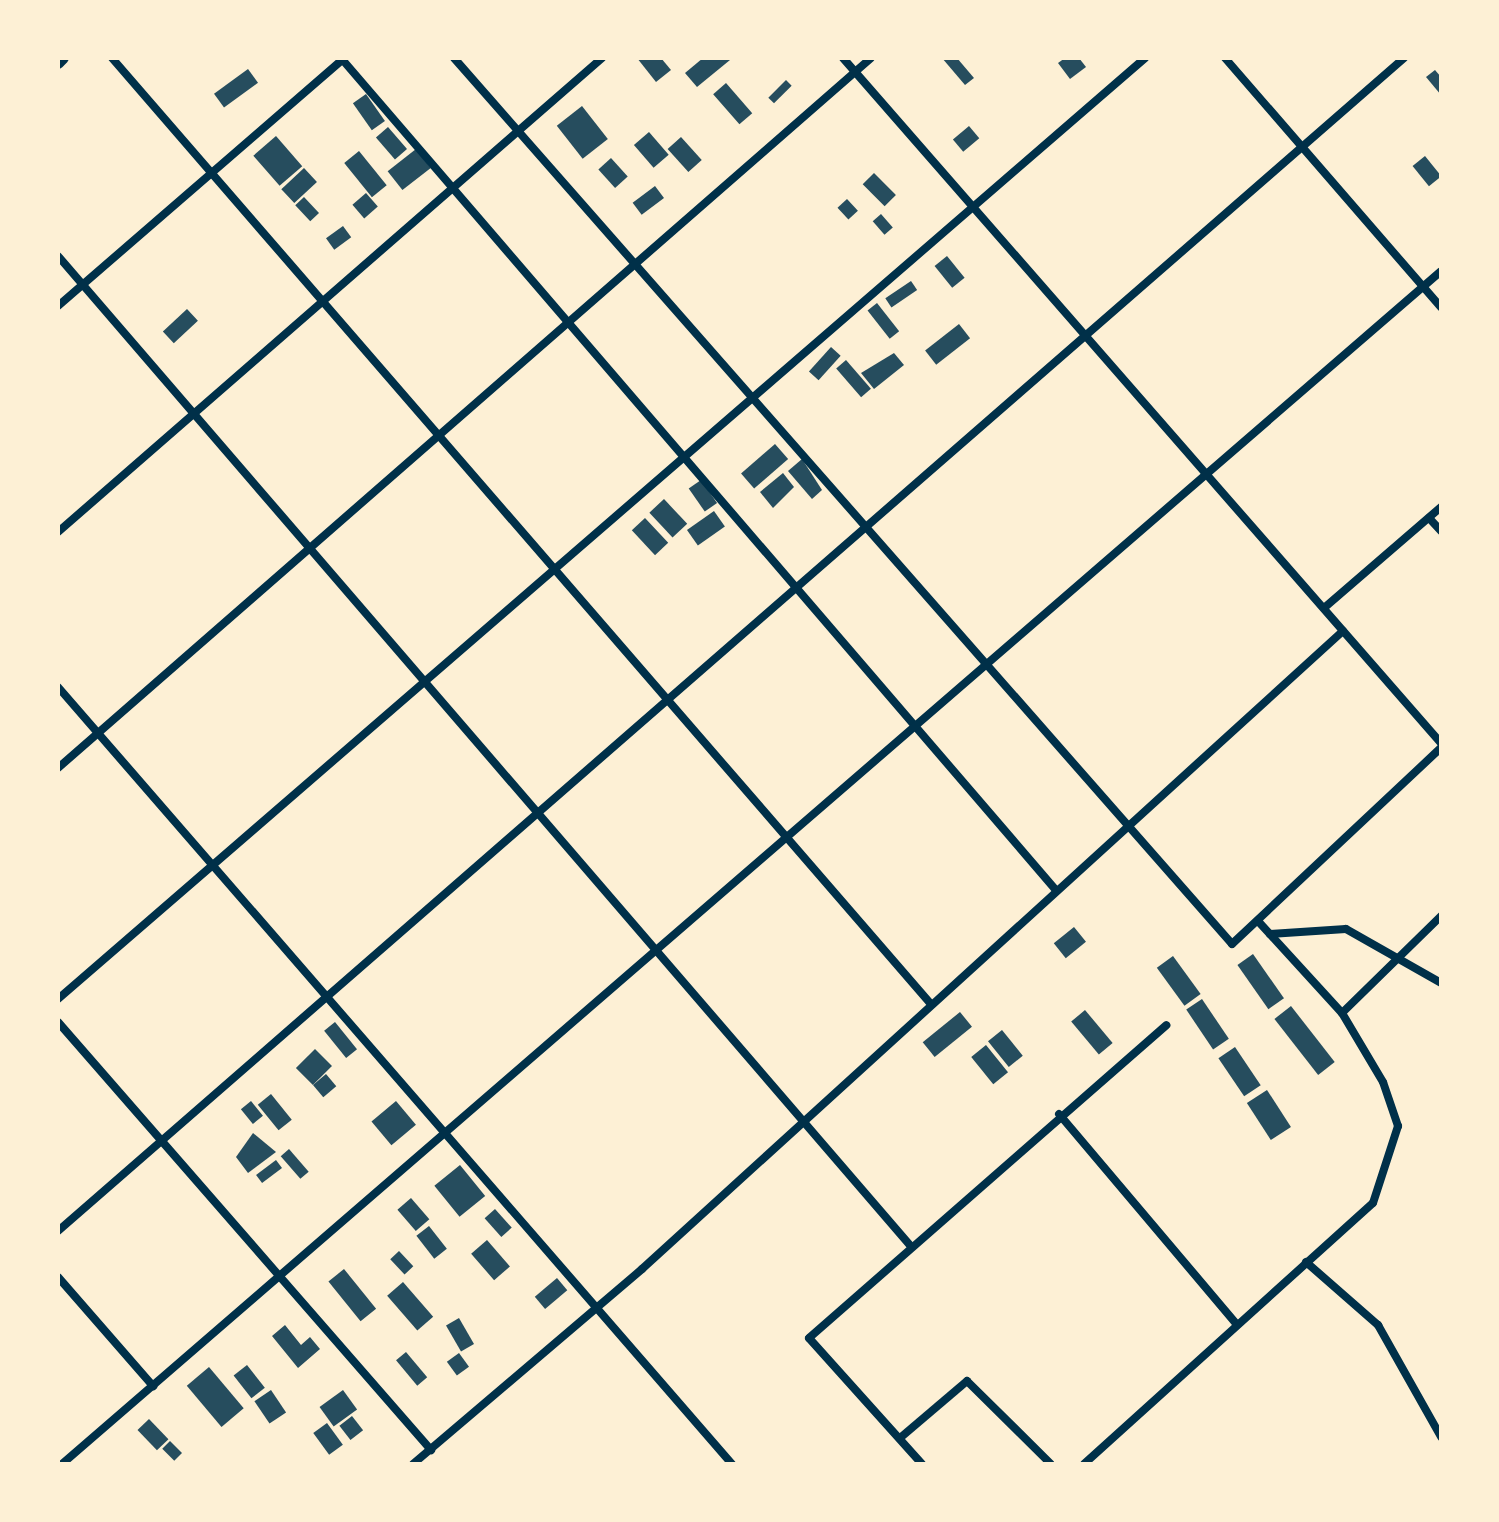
<!DOCTYPE html>
<html>
<head>
<meta charset="utf-8">
<style>
	body { margin:0 }
	#map { position:relative; width:1499px; height:1522px; overflow:hidden; background:#fdf0d5; font-family:"Golos Text",sans-serif }
	div>[style] { position:absolute }
	.building>* { inset:0; background:#264d5e; transform-origin:0 0 }
	.minor>* { height:8px; margin:-4px; padding:0 4px; transform-origin:4px; border-radius:4px; background:#003049 }
	.tertiary>* { height:12px; margin:-6px; padding:0 6px; transform-origin:6px; border-radius:6px; background:#003049 }
	span { translate:-50% -50%; white-space:nowrap; text-align:center; line-height:1.15; -webkit-text-stroke:7px #fdf0d5; paint-order:stroke }
	.frame { position:absolute; inset:0; border:60px solid #fdf0d5; pointer-events:none }
</style>
</head>
<body>
<div id="map">
	<div class="building">
		<i style="clip-path:polygon(637px 58px,661px 58px,671px 70px,656px 82px)"></i>
		<i style="clip-path:polygon(703px 58px,730px 60px,697px 87px,685px 73px)"></i>
		<i style="clip-path:polygon(942px 58px,957px 58px,974px 78px,965px 85px)"></i>
		<i style="clip-path:polygon(1065px 58px,1079px 58px,1086px 67px,1070px 79px,1058px 63px)"></i>
		<i style="left:248px;top:69px;width:17px;height:42px;rotate:54deg"></i>
		<i style="clip-path:polygon(1435px 70px,1441px 77px,1441px 95px,1426px 77px)"></i>
		<i style="left:786px;top:80px;width:8px;height:25px;rotate:45deg"></i>
		<i style="left:726px;top:83px;width:40px;height:17px;rotate:49deg"></i>
		<i style="left:366px;top:94px;width:33px;height:16px;rotate:55deg"></i>
		<i style="left:582px;top:106px;width:42px;height:32px;rotate:52deg"></i>
		<i style="left:969px;top:126px;width:16px;height:21px;rotate:50deg"></i>
		<i style="left:388px;top:127px;width:29px;height:16px;rotate:49deg"></i>
		<i style="left:649px;top:132px;width:30px;height:20px;rotate:49deg"></i>
		<i style="left:276px;top:136px;width:40px;height:30px;rotate:49deg"></i>
		<i style="left:681px;top:137px;width:31px;height:18px;rotate:48deg"></i>
		<i style="left:416px;top:149px;width:24px;height:36px;rotate:52deg"></i>
		<i style="left:359px;top:151px;width:44px;height:19px;rotate:51deg"></i>
		<i style="left:1425px;top:156px;width:26px;height:16px;rotate:51deg"></i>
		<i style="left:611px;top:158px;width:25px;height:17px;rotate:48deg"></i>
		<i style="left:304px;top:168px;width:19px;height:31px;rotate:47deg"></i>
		<i style="left:874px;top:173px;width:31px;height:16px;rotate:45deg"></i>
		<i style="left:655px;top:186px;width:15px;height:28px;rotate:53deg"></i>
		<i style="left:366px;top:193px;width:18px;height:18px;rotate:49deg"></i>
		<i style="left:304px;top:197px;width:22px;height:12px;rotate:47deg"></i>
		<i style="left:847px;top:199px;width:16px;height:13px;rotate:47deg"></i>
		<i style="left:881px;top:214px;width:18px;height:11px;rotate:49deg"></i>
		<i style="left:343px;top:226px;width:14px;height:21px;rotate:54deg"></i>
		<i style="left:947px;top:256px;width:28px;height:16px;rotate:51deg"></i>
		<i style="left:911px;top:281px;width:11px;height:31px;rotate:56deg"></i>
		<i style="left:877px;top:303px;width:36px;height:12px;rotate:52deg"></i>
		<i style="left:187px;top:309px;width:16px;height:33px;rotate:47deg"></i>
		<i style="left:959px;top:324px;width:18px;height:43px;rotate:52deg"></i>
		<i style="left:831px;top:347px;width:13px;height:33px;rotate:42deg"></i>
		<i style="clip-path:polygon(894px 353px,904px 365px,874px 389px,861px 373px)"></i>
		<i style="left:846px;top:360px;width:38px;height:13px;rotate:49deg"></i>
		<i style="left:775px;top:444px;width:20px;height:45px;rotate:49deg"></i>
		<i style="clip-path:polygon(802px 459px,822px 490px,812px 499px,788px 471px)"></i>
		<i style="clip-path:polygon(783px 473px,794px 487px,773px 508px,760px 492px)"></i>
		<i style="left:701px;top:480px;width:28px;height:15px;rotate:55deg"></i>
		<i style="left:664px;top:499px;width:34px;height:20px;rotate:47deg"></i>
		<i style="left:714px;top:511px;width:19px;height:33px;rotate:55deg"></i>
		<i style="left:645px;top:518px;width:34px;height:18px;rotate:47deg"></i>
		<i style="left:1074px;top:927px;width:19px;height:26px;rotate:51deg"></i>
		<i style="left:1253px;top:954px;width:54px;height:19px;rotate:55deg"></i>
		<i style="left:1173px;top:956px;width:47px;height:20px;rotate:54deg"></i>
		<i style="left:1202px;top:999px;width:48px;height:19px;rotate:56deg"></i>
		<i style="left:1291px;top:1006px;width:71px;height:21px;rotate:52deg"></i>
		<i style="left:1085px;top:1010px;width:43px;height:18px;rotate:50deg"></i>
		<i style="left:960px;top:1012px;width:19px;height:48px;rotate:51deg"></i>
		<i style="left:335px;top:1022px;width:35px;height:14px;rotate:51deg"></i>
		<i style="left:1002px;top:1030px;width:33px;height:18px;rotate:51deg"></i>
		<i style="left:986px;top:1045px;width:35px;height:19px;rotate:51deg"></i>
		<i style="left:1235px;top:1047px;width:46px;height:20px;rotate:56deg"></i>
		<i style="left:315px;top:1049px;width:24px;height:27px;rotate:45deg"></i>
		<i style="left:326px;top:1074px;width:16px;height:17px;rotate:50deg"></i>
		<i style="left:1267px;top:1090px;width:44px;height:24px;rotate:57deg"></i>
		<i style="left:271px;top:1094px;width:33px;height:17px;rotate:51deg"></i>
		<i style="left:251px;top:1101px;width:19px;height:13px;rotate:51deg"></i>
		<i style="left:396px;top:1101px;width:31px;height:32px;rotate:50deg"></i>
		<i style="clip-path:polygon(253px 1133px,276px 1152px,248px 1173px,236px 1157px)"></i>
		<i style="left:289px;top:1149px;width:30px;height:11px;rotate:49deg"></i>
		<i style="left:276px;top:1160px;width:10px;height:25px;rotate:53deg"></i>
		<i style="left:460px;top:1165px;width:40px;height:33px;rotate:51deg"></i>
		<i style="left:411px;top:1198px;width:28px;height:18px;rotate:49deg"></i>
		<i style="left:495px;top:1209px;width:25px;height:14px;rotate:48deg"></i>
		<i style="left:429px;top:1226px;width:29px;height:16px;rotate:52deg"></i>
		<i style="left:487px;top:1240px;width:35px;height:21px;rotate:49deg"></i>
		<i style="left:399px;top:1251px;width:21px;height:12px;rotate:47deg"></i>
		<i style="left:344px;top:1269px;width:51px;height:20px;rotate:51deg"></i>
		<i style="left:557px;top:1278px;width:16px;height:29px;rotate:50deg"></i>
		<i style="left:403px;top:1282px;width:46px;height:21px;rotate:49deg"></i>
		<i style="left:459px;top:1318px;width:30px;height:15px;rotate:60deg"></i>
		<i style="clip-path:polygon(285px 1325px,301px 1345px,310px 1337px,320px 1349px,298px 1368px,272px 1336px)"></i>
		<i style="left:406px;top:1352px;width:33px;height:13px;rotate:50deg"></i>
		<i style="left:459px;top:1353px;width:17px;height:15px;rotate:54deg"></i>
		<i style="left:247px;top:1365px;width:29px;height:17px;rotate:52deg"></i>
		<i style="left:209px;top:1367px;width:54px;height:29px;rotate:50deg"></i>
		<i style="left:271px;top:1390px;width:27px;height:20px;rotate:56deg"></i>
		<i style="left:343px;top:1390px;width:24px;height:29px;rotate:54deg"></i>
		<i style="left:352px;top:1416px;width:18px;height:16px;rotate:52deg"></i>
		<i style="left:149px;top:1419px;width:28px;height:16px;rotate:46deg"></i>
		<i style="left:327px;top:1423px;width:27px;height:17px;rotate:54deg"></i>
		<i style="left:170px;top:1441px;width:17px;height:11px;rotate:45deg"></i>
	</div>
	<div class="minor">
		<i style="left:112px;top:58px;width:1251px;rotate:49.12deg"></i>
		<i style="left:341px;top:58px;width:1097px;rotate:49.33deg"></i>
		<i style="left:454px;top:58px;width:1179px;rotate:48.71deg"></i>
		<i style="left:1232px;top:944px;width:287px;rotate:-43.2deg"></i>
		<i style="left:843px;top:58px;width:909px;rotate:48.88deg"></i>
		<i style="left:1225px;top:58px;width:330px;rotate:49.1deg"></i>
		<i style="left:58px;top:256px;width:1305px;rotate:49.26deg"></i>
		<i style="left:58px;top:306px;width:379px;rotate:-40.9deg"></i>
		<i style="left:1429px;top:518px;width:18px;rotate:47deg"></i>
		<i style="left:58px;top:532px;width:722px;rotate:-41.07deg"></i>
		<i style="left:1324px;top:608px;width:155px;rotate:-40.8deg"></i>
		<i style="left:58px;top:687px;width:1029px;rotate:49.06deg"></i>
		<i style="left:58px;top:768px;width:1079px;rotate:-41.13deg"></i>
		<i style="left:1270px;top:934px;width:76px;rotate:-3.8deg"></i>
		<i style="left:1346px;top:929px;width:109px;rotate:29.6deg"></i>
		<i style="left:58px;top:999px;width:1438px;rotate:-40.88deg"></i>
		<i style="left:1342px;top:1013px;width:139px;rotate:-44.4deg"></i>
		<i style="left:58px;top:1022px;width:568px;rotate:48.93deg"></i>
		<i style="left:1059px;top:1114px;width:276px;rotate:49.8deg"></i>
		<i style="left:58px;top:1231px;width:1785px;rotate:-41.07deg"></i>
		<i style="left:1306px;top:1262px;width:96px;rotate:41.2deg"></i>
		<i style="left:1378px;top:1325px;width:129px;rotate:60.6deg"></i>
		<i style="left:58px;top:1277px;width:145px;rotate:48.9deg"></i>
		<i style="left:900px;top:1438px;width:88px;rotate:-40.4deg"></i>
		<i style="left:967px;top:1381px;width:118px;rotate:44.7deg"></i>
		<i style="left:62px;top:1464px;width:1823px;rotate:-40.86deg"></i>
		<i style="left:413px;top:1464px;width:301px;rotate:-40.4deg"></i>
		<i style="left:642px;top:1269px;width:948px;rotate:-42.31deg"></i>
		<i style="left:922px;top:1464px;width:169px;rotate:-131.9deg"></i>
		<i style="left:809px;top:1338px;width:475px;rotate:-41.2deg"></i>
		<i style="left:1084px;top:1464px;width:389px;rotate:-42.1deg"></i>
		<i style="left:1373px;top:1203px;width:81px;rotate:-72deg"></i>
		<i style="left:1398px;top:1126px;width:46px;rotate:-108.8deg"></i>
		<i style="left:1383px;top:1082px;width:80px;rotate:-120.7deg"></i>
		<i style="left:1342px;top:1013px;width:125px;rotate:-132.4deg"></i>
	</div>
	<div class="tertiary">
		<i style="left:58px;top:63px;width:7px;rotate:-45deg"></i>
	</div>
	<div class="frame"></div>
</div>
</body>
</html>
